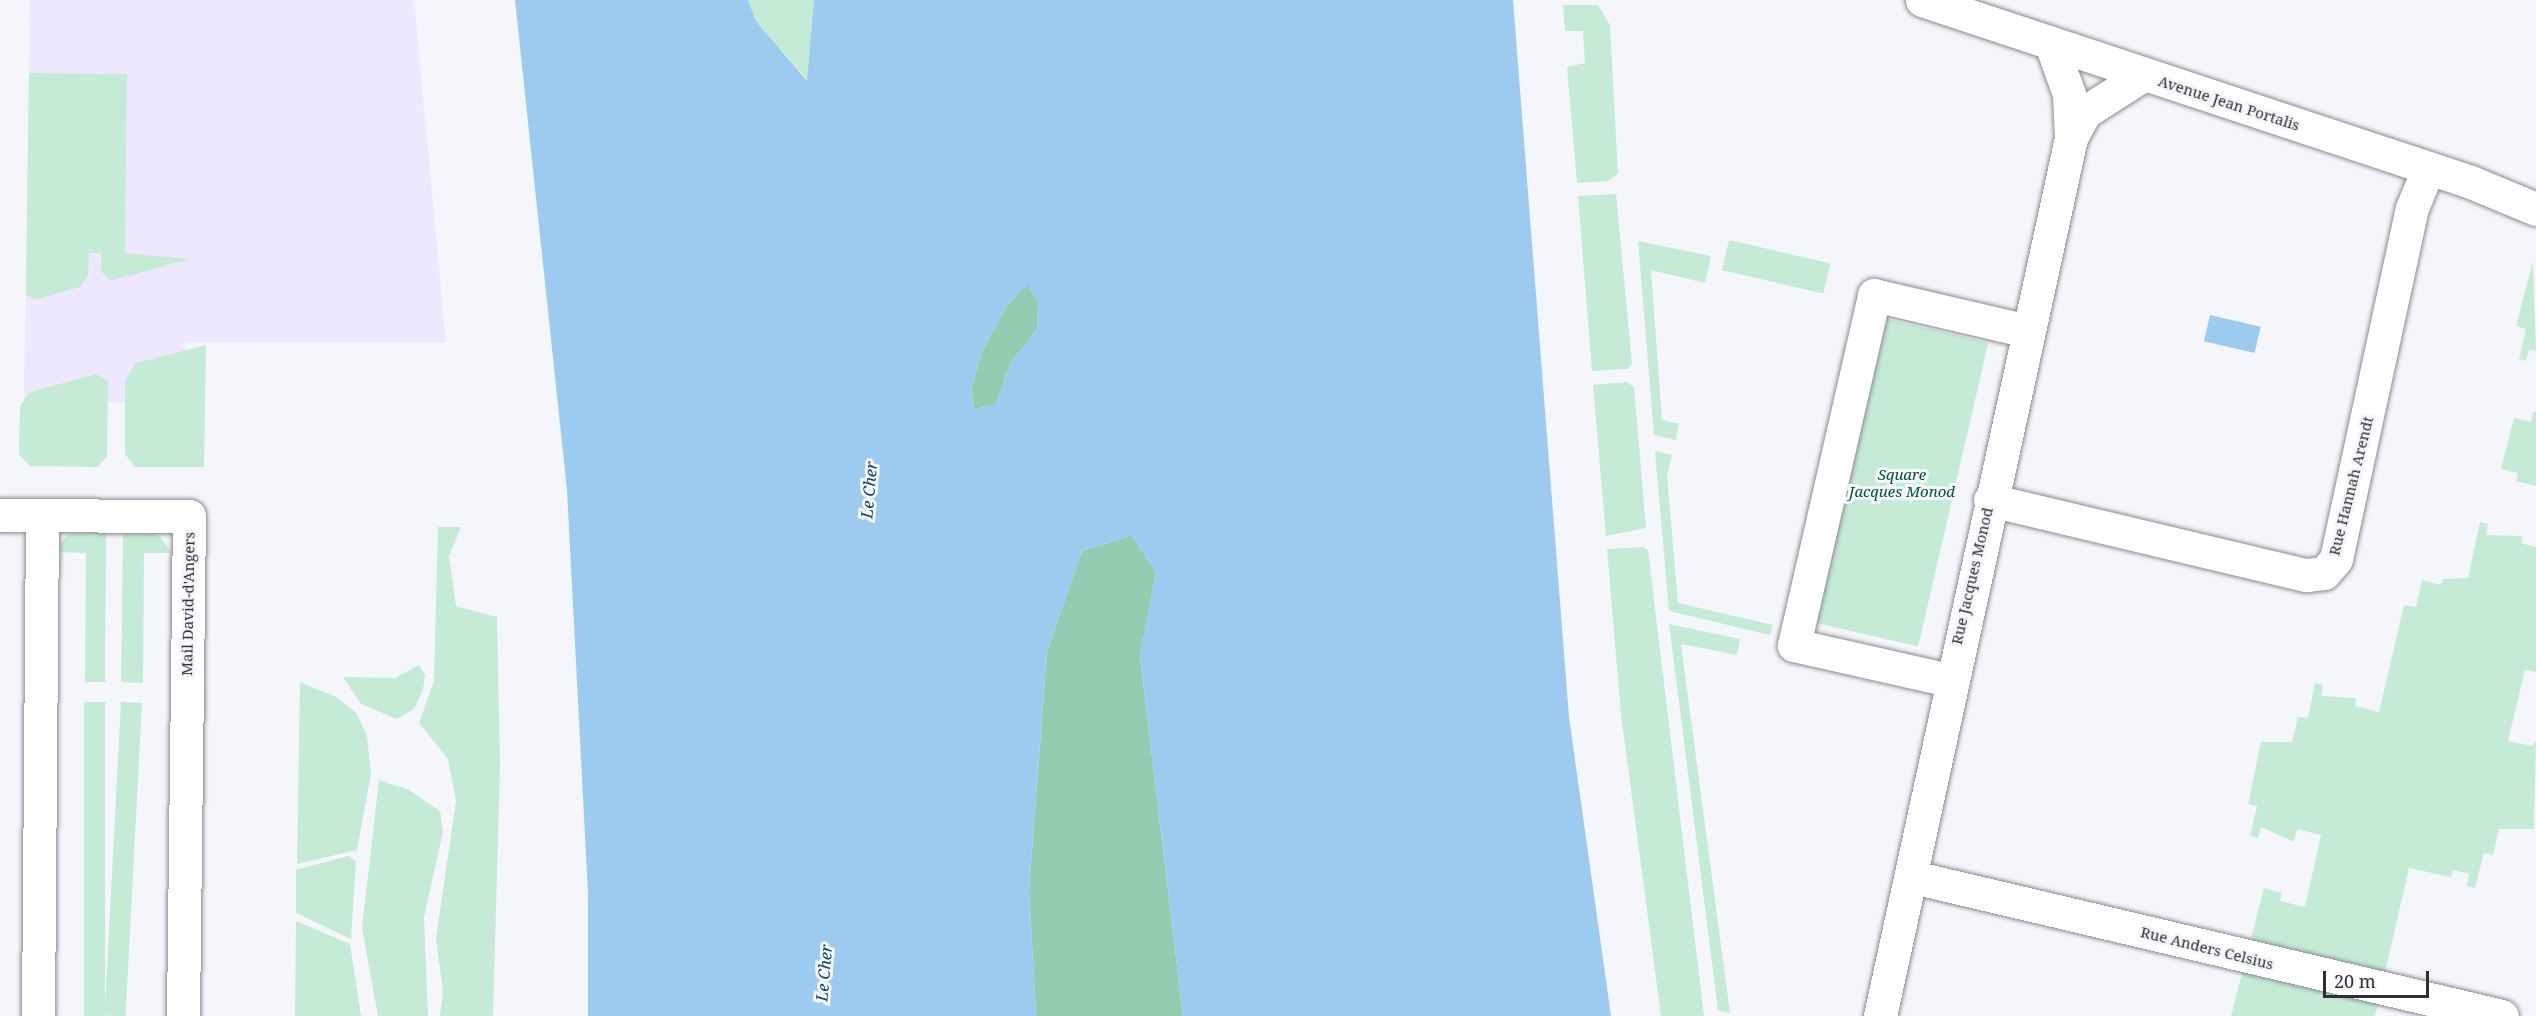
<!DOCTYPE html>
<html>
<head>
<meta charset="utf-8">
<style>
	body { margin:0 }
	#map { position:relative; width:2536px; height:1016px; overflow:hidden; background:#f4f6fb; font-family:"Noto Serif",serif }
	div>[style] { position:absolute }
	.education>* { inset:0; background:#eee8fe }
	.green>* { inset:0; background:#c5ebd7; transform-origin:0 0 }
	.forest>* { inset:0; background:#93ccb0 }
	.water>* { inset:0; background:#9dcbef; transform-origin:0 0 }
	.roads { filter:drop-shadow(0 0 2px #8a8b90) drop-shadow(0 0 2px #8a8b90) }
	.minor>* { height:33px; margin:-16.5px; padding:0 16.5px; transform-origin:16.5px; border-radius:16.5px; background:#fff }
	span { translate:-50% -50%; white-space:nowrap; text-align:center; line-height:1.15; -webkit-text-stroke:6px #f4f6fb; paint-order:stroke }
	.street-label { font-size:15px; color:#2f2f31 }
	.park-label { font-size:15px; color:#075138; font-style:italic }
	.water-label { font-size:16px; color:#0a4164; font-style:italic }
	.scale { position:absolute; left:2323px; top:971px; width:106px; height:27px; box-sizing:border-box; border:3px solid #2f2f31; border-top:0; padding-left:8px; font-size:18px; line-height:21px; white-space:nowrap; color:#2f2f31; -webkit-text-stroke:4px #f4f6fb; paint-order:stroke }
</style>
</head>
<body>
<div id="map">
	<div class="education">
		<i style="clip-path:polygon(30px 0,414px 0,446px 343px,185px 342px,184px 403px,24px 401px)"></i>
	</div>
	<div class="green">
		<i style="clip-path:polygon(748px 0,814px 0,808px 81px,756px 21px)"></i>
		<i style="clip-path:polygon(1563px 5px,1598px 5px,1610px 25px,1618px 174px,1608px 181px,1577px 183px,1567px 67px,1585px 63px,1583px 31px,1565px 31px)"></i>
		<i style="clip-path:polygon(29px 73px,127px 74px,125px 253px,190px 259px,110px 281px,101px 271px,101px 253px,89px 253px,88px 276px,80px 287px,34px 300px,26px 294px)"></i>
		<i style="clip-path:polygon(1616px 194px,1632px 363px,1628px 369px,1592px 371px,1578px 196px)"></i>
		<i style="left:1729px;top:240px;width:104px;height:31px;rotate:13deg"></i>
		<i style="clip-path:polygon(1638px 241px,1711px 256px,1705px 283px,1651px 270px,1662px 420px,1679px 424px,1676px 440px,1654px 435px)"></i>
		<i style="clip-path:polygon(2533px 261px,2536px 351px,2529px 350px,2526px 361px,2519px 359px,2526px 329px,2516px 326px)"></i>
		<i style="left:1887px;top:319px;width:104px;height:312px;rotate:13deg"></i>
		<i style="clip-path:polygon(206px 345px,204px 467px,135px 467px,125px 454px,125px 381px,136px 363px)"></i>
		<i style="clip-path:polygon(96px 374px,108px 381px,107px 456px,98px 467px,30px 466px,19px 454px,20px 406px,30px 392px)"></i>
		<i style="clip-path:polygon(1627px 382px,1634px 387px,1646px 528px,1606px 536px,1593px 385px)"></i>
		<i style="clip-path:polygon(2533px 412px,2536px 412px,2536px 486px,2516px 481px,2518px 473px,2501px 469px,2514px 418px,2531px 422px)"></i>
		<i style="clip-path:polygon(1655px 451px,1672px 455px,1667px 476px,1678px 603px,1773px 625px,1770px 635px,1669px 611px)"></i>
		<i style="clip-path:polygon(2480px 522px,2488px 524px,2486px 535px,2522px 536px,2521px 543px,2536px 547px,2536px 672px,2525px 670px,2508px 741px,2533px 746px,2536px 740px,2534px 829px,2499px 829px,2493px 855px,2484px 853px,2475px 888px,2467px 886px,2469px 874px,2453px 870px,2451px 877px,2409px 868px,2375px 1016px,2231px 1016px,2264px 888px,2282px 893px,2280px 901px,2305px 907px,2321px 835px,2297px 829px,2294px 842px,2261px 827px,2258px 838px,2250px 836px,2257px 806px,2248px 804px,2261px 742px,2292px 742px,2298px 717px,2308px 718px,2315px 683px,2323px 685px,2321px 696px,2356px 698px,2355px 706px,2379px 712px,2404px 605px,2416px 607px,2422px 580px,2441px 585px,2443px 579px,2468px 578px)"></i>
		<i style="clip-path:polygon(438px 527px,461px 527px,449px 556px,456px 606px,497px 617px,500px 766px,493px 1016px,440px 1016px,443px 991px,436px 938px,456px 801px,448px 759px,419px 723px,434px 681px)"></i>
		<i style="clip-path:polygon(106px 532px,105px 682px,85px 682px,86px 553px,57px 552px,67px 534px)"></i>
		<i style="clip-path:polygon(123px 532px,158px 534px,172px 553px,144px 553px,143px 683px,121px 682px)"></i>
		<i style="clip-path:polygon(1643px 547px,1648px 550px,1704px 1016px,1661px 1016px,1621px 714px,1607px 549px)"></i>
		<i style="clip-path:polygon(1669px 624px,1740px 639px,1737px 655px,1681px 644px,1730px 1013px,1718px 1010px)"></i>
		<i style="clip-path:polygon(419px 665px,425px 675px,423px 690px,414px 709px,397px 719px,361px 704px,343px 677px,395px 678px)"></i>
		<i style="clip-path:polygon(300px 682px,336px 697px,357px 714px,367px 736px,371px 774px,357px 850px,297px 864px)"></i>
		<i style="left:84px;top:702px;width:21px;height:314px"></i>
		<i style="left:121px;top:702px;width:21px;height:314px;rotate:3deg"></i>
		<i style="clip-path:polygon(379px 780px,409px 790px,440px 811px,443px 832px,424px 917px,428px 1016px,378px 1016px,362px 928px)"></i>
		<i style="clip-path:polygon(348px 856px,356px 861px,351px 939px,296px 913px,296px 870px)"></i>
		<i style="clip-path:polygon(296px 921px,350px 944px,361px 1016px,295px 1016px)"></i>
	</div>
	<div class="forest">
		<i style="clip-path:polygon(1028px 284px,1038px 303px,1037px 329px,1010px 364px,996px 405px,974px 409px,971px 389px,983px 349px,1008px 304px)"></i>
		<i style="clip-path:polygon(1132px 535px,1156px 573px,1140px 656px,1183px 1016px,1036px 1016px,1029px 890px,1047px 651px,1082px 551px)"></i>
	</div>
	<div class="water">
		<i style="clip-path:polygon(evenodd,515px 0,748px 0,756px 21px,807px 81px,814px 0,1513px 0,1569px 717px,1611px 1016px,1183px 1016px,1140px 656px,1156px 573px,1132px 535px,1082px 551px,1047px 651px,1029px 890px,1036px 1016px,588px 1016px,588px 893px,567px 490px,515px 0,1028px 285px,1038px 303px,1037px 329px,1010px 364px,996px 405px,974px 409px,971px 389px,983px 349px,1008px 304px,1028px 285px)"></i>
		<i style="left:2210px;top:315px;width:52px;height:27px;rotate:13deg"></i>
	</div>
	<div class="roads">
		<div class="minor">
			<i style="left:1922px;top:0;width:578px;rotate:18.34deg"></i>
			<i style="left:2471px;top:182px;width:70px;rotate:22.6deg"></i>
			<i style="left:2051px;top:44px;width:53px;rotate:70.2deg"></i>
			<i style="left:2069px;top:94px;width:44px;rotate:87.4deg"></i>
			<i style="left:1990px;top:500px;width:325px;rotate:13.4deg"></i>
			<i style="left:2306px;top:575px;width:18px;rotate:-6deg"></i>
			<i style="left:2324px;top:573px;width:18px;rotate:-49deg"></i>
			<i style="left:2336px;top:559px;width:359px;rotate:-77.8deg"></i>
			<i style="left:2412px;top:208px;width:42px;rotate:-67.7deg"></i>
			<i style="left:0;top:515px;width:189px;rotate:0.3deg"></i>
			<i style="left:189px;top:516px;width:500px;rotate:90.69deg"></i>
			<i style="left:1949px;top:680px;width:159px;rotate:-167.3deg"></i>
			<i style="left:1794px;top:645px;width:359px;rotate:-77.1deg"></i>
			<i style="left:1874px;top:295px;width:157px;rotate:13.2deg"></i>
			<i style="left:1913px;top:877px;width:605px;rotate:13.28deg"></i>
			<i style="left:38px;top:1016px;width:501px;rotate:-89.54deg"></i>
			<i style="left:1880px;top:1016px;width:899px;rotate:-77.73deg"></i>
			<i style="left:2071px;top:138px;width:30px;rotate:-62deg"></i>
			<i style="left:2085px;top:112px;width:69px;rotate:-32.5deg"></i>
		</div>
	</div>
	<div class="street-label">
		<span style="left:2229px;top:103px;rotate:18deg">Avenue Jean Portalis</span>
		<span style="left:2351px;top:486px;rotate:-76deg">Rue Hannah Arendt</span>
		<span style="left:1972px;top:576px;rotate:-77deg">Rue Jacques Monod</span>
		<span style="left:188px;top:604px;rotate:-89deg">Mail David-d'Angers</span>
		<span style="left:2207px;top:948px;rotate:14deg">Rue Anders Celsius</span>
	</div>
	<div class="park-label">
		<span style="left:1902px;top:483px">Square<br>Jacques Monod</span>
	</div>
	<div class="water-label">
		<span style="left:869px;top:490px;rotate:-85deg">Le Cher</span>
		<span style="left:824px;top:973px;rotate:-85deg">Le Cher</span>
	</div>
	<div class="scale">20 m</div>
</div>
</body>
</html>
